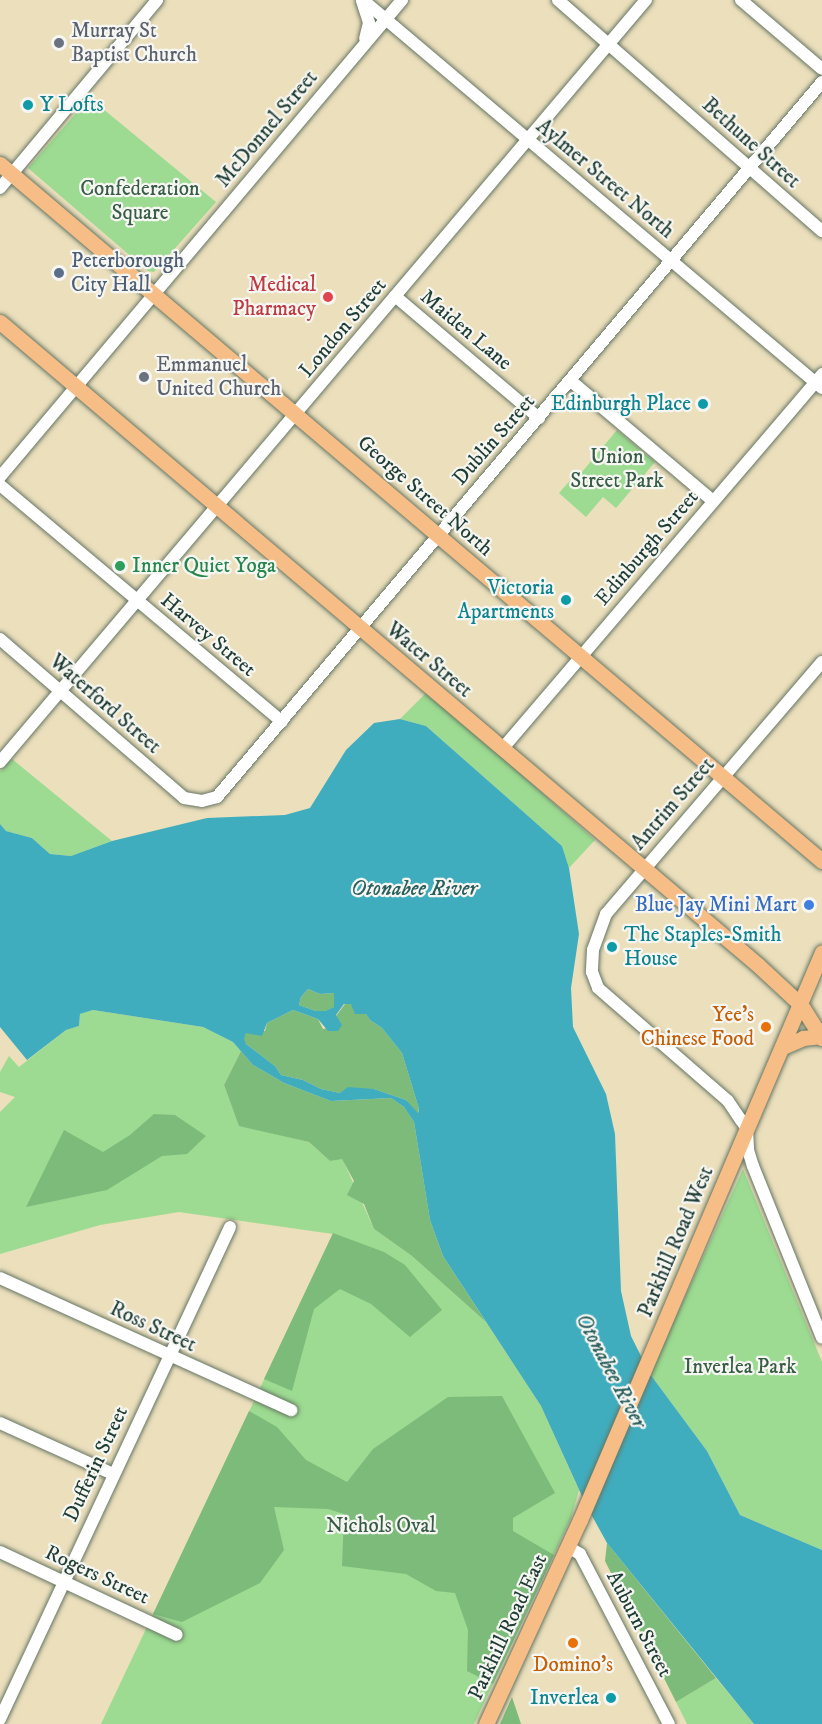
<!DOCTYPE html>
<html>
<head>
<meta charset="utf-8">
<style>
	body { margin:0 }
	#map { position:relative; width:822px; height:1724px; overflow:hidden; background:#ebdfbc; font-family:"IM FELL DW Pica",serif }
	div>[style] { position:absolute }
	.green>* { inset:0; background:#9cdb91 }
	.forest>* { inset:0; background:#7dbb7b }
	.water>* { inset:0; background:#40adbe }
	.roads { filter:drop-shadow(0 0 2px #667664) drop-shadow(0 0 2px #667664) }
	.minor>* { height:12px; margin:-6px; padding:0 6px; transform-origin:6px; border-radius:6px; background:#fff }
	.major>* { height:15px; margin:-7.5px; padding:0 7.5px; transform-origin:7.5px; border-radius:7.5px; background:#f6be86 }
	.dots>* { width:16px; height:16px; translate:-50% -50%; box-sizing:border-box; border:3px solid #f6f6f2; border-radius:50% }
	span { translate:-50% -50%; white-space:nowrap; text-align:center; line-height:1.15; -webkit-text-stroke:4.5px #f6f6f2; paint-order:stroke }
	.worship-label { font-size:21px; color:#5b616d }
	.left { translate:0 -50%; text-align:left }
	.culture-label { font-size:21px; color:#0d838f }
	.right { translate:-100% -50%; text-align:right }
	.street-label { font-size:21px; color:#1f3d34 }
	.park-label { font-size:21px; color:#385d47 }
	.service-label { font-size:21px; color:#4e5e75 }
	.health-label { font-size:21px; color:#be3a42 }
	.leisure-label { font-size:21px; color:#27864d }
	.shop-label { font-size:21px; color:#366cbe }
	.food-label { font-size:21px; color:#c56008 }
	.water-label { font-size:22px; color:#295f5d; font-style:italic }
</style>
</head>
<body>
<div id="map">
	<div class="green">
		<i style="clip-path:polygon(92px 95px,97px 104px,216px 202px,154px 272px,148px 271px,28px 168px)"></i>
		<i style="clip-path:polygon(617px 430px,655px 462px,616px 508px,603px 497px,586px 517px,559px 493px,574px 476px,577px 478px)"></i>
		<i style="clip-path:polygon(428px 691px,595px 840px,569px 868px,562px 846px,426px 726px,400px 719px)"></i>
		<i style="clip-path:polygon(12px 759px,112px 841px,71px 856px,50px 854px,32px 838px,6px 831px,0 824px,0 771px)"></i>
		<i style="clip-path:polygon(93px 1010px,203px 1027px,233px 1042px,241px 1051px,224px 1085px,239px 1125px,309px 1142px,330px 1161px,342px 1158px,374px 1229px,412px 1256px,486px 1322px,541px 1406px,579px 1490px,571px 1518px,474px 1724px,101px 1724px,333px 1234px,179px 1212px,100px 1225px,0 1254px,0 1112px,15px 1097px,0 1092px,0 1072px,9px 1056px,19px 1067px,66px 1030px,79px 1026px,80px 1014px)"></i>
		<i style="clip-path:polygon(743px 1169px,822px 1362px,822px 1550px,740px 1515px,707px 1451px,650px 1374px)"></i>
		<i style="clip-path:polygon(716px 1678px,754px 1724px,687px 1724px,676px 1702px)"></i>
	</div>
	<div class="forest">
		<i style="clip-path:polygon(308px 989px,320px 994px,334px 993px,335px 1007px,325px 1011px,316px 1011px,299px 1005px,301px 997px)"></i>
		<i style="clip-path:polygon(345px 1004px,351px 1004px,366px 1014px,370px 1020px,382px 1028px,402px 1053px,419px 1109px,417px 1114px,406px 1100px,374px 1089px,340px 1093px,321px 1089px,303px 1080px,281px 1075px,275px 1066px,246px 1044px,243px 1039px,246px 1033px,265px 1031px,267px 1023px,293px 1010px,318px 1019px,323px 1029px,341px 1025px,336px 1016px)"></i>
		<i style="clip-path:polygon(241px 1051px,253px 1065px,284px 1083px,331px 1101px,391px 1098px,404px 1107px,414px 1122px,430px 1220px,443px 1256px,486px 1322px,412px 1256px,374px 1229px,364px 1204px,347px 1195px,354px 1181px,342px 1159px,330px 1161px,309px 1142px,239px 1126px,224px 1085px)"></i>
		<i style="clip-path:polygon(154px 1114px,175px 1115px,206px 1136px,187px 1154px,162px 1156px,107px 1190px,26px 1207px,64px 1130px,103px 1152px,130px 1135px)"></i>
		<i style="clip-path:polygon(333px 1233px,384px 1252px,405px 1265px,442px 1310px,410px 1337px,371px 1304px,340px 1289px,314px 1309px,292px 1391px,264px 1379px)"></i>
		<i style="clip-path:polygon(502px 1396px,555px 1493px,513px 1518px,513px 1531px,554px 1555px,493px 1684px,467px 1671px,468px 1630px,455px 1593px,436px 1591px,406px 1574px,342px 1566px,344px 1514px,328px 1509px,274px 1507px,284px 1550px,260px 1583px,182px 1622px,153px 1614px,249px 1411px,277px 1427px,306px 1460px,347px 1482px,373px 1449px,448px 1397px)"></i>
		<i style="clip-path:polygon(607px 1543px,716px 1678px,676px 1702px,605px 1561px)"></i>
		<i style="clip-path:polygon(512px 1697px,521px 1724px,500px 1724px)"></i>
	</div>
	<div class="water">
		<i style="clip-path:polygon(evenodd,400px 719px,426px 726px,562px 846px,569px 868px,579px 934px,571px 988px,573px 1027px,606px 1094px,615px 1134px,621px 1291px,631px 1336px,650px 1374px,707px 1451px,740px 1515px,822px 1550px,822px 1724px,754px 1724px,607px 1543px,586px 1505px,541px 1406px,443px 1256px,430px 1220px,414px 1122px,404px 1107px,391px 1098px,331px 1101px,284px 1083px,253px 1065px,233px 1042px,203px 1027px,93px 1010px,80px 1014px,79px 1026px,66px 1030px,27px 1060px,0 1027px,0 824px,6px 831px,32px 838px,50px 854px,71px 856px,112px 841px,207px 818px,285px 815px,310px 808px,346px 750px,374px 723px,400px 719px,308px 989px,320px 994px,334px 993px,334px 1007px,325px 1011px,316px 1011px,299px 1005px,301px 997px,308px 989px,400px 719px,344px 1004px,351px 1004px,355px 1014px,366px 1014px,370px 1020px,382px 1028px,402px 1053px,419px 1109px,418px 1113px,406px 1100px,374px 1089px,348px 1087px,340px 1093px,321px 1089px,303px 1080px,281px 1075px,275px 1066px,246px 1044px,244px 1039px,246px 1033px,262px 1036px,267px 1023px,293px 1010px,318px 1019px,328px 1031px,338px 1031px,342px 1025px,336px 1015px,344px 1004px)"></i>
	</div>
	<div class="roads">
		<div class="minor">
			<i style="left:363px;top:0;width:601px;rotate:40.21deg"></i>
			<i style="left:558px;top:0;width:351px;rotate:41.2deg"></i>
			<i style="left:741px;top:0;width:106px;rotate:40.4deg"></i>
			<i style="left:362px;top:1px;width:23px;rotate:72deg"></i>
			<i style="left:369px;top:23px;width:16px;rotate:104deg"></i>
			<i style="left:0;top:188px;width:245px;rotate:-50.1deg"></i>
			<i style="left:395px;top:296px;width:189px;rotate:40.3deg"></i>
			<i style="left:571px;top:381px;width:186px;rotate:40.2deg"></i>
			<i style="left:0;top:477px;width:624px;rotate:-49.88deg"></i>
			<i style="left:0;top:485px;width:368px;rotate:40deg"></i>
			<i style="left:0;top:639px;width:243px;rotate:40.8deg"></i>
			<i style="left:184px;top:798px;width:18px;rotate:9deg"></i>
			<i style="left:202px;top:801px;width:16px;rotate:-15deg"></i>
			<i style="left:217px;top:797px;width:937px;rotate:-49.76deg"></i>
			<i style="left:822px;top:662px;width:332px;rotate:130.6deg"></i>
			<i style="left:606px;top:914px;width:38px;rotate:110deg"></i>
			<i style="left:593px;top:950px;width:22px;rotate:93deg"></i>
			<i style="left:592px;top:972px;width:17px;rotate:69deg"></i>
			<i style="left:598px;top:988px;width:172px;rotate:41deg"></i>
			<i style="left:728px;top:1101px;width:23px;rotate:56deg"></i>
			<i style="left:741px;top:1120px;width:11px;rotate:56deg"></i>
			<i style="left:747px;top:1129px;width:21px;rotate:87deg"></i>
			<i style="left:748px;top:1150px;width:17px;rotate:73deg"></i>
			<i style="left:753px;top:1166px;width:185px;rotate:68.1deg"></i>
			<i style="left:503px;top:748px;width:492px;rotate:-49.5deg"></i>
			<i style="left:0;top:762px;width:999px;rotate:-49.71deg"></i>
			<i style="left:0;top:1278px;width:320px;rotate:24.4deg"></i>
			<i style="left:0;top:1423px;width:124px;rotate:24.3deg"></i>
			<i style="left:568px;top:1547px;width:14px;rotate:30deg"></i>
			<i style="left:580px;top:1554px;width:192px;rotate:62.4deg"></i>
			<i style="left:0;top:1552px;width:195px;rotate:25.1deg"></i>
			<i style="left:0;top:1719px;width:543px;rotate:-64.94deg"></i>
		</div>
		<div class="major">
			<i style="left:0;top:164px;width:1078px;rotate:40.3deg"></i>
			<i style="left:0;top:322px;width:995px;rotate:40.31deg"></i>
			<i style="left:759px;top:966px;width:57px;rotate:42.9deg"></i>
			<i style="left:801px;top:1005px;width:39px;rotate:58deg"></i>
			<i style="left:783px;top:1047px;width:22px;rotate:-24deg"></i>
			<i style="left:803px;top:1038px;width:18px;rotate:-6deg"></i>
			<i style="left:486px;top:1724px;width:225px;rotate:-65.3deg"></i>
			<i style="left:580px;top:1520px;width:617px;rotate:-66.92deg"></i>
		</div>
	</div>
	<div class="dots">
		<i style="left:59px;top:43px;background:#6b7280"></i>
		<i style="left:28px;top:105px;background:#0f9aa8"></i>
		<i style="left:59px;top:273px;background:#5c6f8a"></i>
		<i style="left:328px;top:297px;background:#e0444e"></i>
		<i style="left:144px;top:377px;background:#6b7280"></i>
		<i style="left:703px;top:404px;background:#0f9aa8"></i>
		<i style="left:120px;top:566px;background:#2e9e5b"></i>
		<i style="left:566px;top:600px;background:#0f9aa8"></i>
		<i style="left:809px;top:905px;background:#3f7fe0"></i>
		<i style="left:612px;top:947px;background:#0f9aa8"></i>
		<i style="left:766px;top:1027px;background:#e8710a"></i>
		<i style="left:573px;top:1643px;background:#e8710a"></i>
		<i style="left:611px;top:1698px;background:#0f9aa8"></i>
	</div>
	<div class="worship-label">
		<span class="left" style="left:71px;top:43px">Murray St<br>Baptist Church</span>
		<span class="left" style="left:156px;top:377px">Emmanuel<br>United Church</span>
	</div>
	<div class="culture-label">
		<span class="left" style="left:40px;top:105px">Y Lofts</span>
		<span class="right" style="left:691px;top:404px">Edinburgh Place</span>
		<span class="right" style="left:554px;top:600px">Victoria<br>Apartments</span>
		<span class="left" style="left:624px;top:947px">The Staples-Smith<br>House</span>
		<span class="right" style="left:599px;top:1698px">Inverlea</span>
	</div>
	<div class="street-label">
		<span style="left:267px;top:129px;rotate:-50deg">McDonnel Street</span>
		<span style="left:751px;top:143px;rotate:42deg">Bethune Street</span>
		<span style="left:605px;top:179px;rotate:40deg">Aylmer Street North</span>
		<span style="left:343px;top:328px;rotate:-50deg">London Street</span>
		<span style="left:466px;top:330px;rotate:40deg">Maiden Lane</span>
		<span style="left:494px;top:440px;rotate:-49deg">Dublin Street</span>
		<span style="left:425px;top:496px;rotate:41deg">George Street North</span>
		<span style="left:647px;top:548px;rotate:-49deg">Edinburgh Street</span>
		<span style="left:208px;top:635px;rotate:40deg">Harvey Street</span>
		<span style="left:429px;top:660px;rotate:40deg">Water Street</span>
		<span style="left:105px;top:704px;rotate:41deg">Waterford Street</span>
		<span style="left:673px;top:804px;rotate:-49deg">Antrim Street</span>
		<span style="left:676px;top:1242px;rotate:-67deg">Parkhill Road West</span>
		<span style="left:153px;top:1327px;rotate:25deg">Ross Street</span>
		<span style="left:96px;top:1464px;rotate:-65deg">Dufferin Street</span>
		<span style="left:97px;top:1575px;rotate:25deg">Rogers Street</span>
		<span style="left:639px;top:1624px;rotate:62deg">Auburn Street</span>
		<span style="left:508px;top:1627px;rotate:-65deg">Parkhill Road East</span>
	</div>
	<div class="park-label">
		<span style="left:140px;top:201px">Confederation<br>Square</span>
		<span style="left:617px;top:469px">Union<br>Street Park</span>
		<span style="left:740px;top:1367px">Inverlea Park</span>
		<span style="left:381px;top:1526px">Nichols Oval</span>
	</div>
	<div class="service-label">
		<span class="left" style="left:71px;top:273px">Peterborough<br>City Hall</span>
	</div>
	<div class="health-label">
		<span class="right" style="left:316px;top:297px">Medical<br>Pharmacy</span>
	</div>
	<div class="leisure-label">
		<span class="left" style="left:132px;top:566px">Inner Quiet Yoga</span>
	</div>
	<div class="shop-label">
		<span class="right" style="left:797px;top:905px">Blue Jay Mini Mart</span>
	</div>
	<div class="food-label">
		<span class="right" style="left:754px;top:1027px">Yee's<br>Chinese Food</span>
		<span style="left:573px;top:1665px">Domino's</span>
	</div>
	<div class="water-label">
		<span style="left:414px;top:889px">Otonabee River</span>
		<span style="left:611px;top:1371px;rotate:62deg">Otonabee River</span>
	</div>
</div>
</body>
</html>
